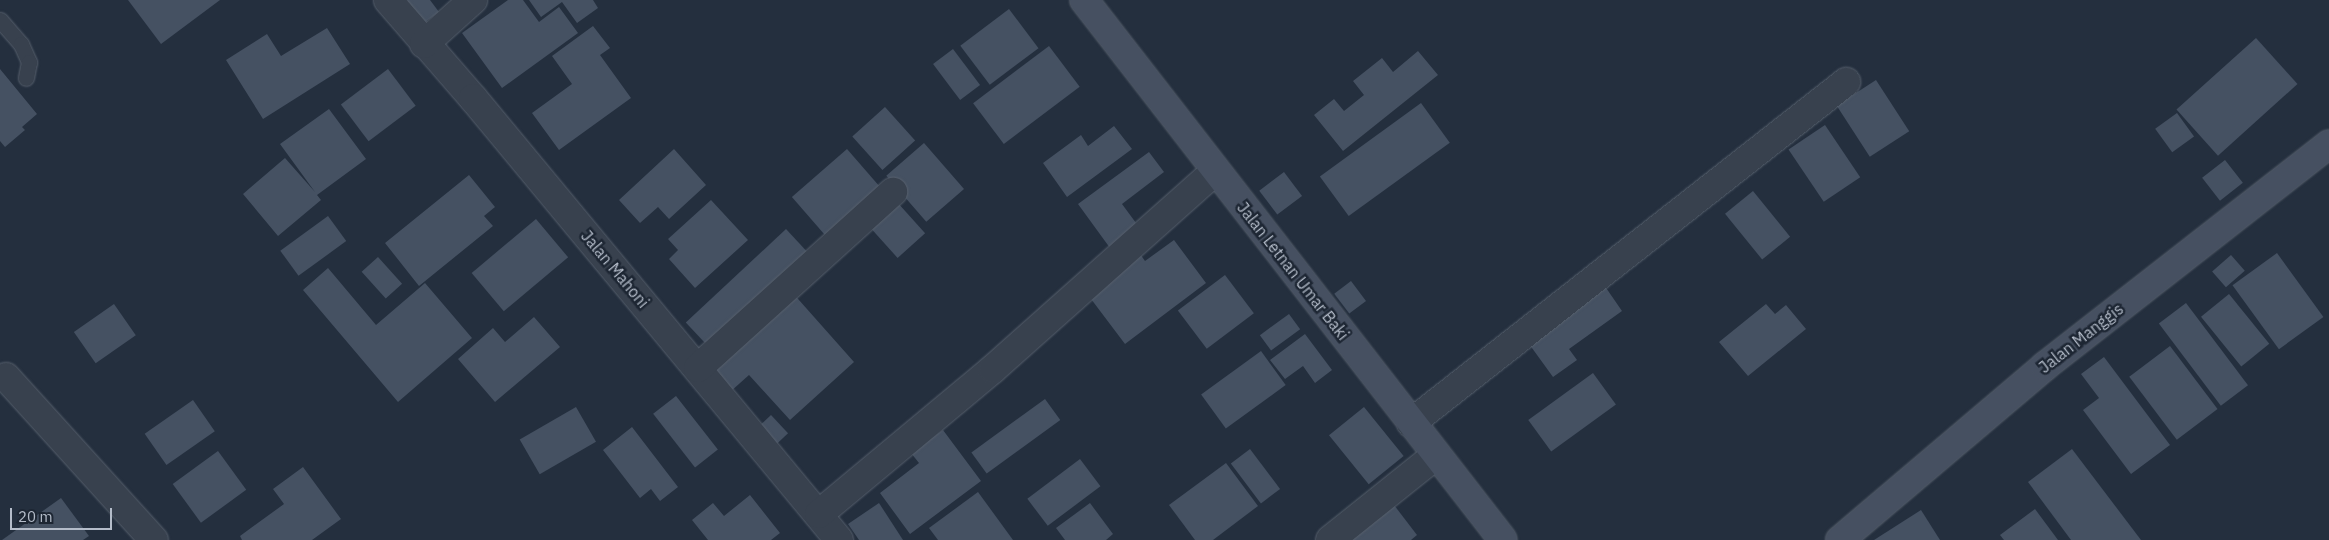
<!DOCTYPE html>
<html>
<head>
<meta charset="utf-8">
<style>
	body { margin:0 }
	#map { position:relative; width:2329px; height:540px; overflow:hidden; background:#242f3e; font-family:"IBM Plex Sans",sans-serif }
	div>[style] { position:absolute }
	.building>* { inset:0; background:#455162; transform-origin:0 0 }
	.roads { filter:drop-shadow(0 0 1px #565f6c) drop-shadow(0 0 1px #565f6c) }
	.lane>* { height:15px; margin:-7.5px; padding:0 7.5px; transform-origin:7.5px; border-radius:7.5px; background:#38414e }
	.street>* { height:28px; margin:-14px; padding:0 14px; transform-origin:14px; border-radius:14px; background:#38414e }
	.secondary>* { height:28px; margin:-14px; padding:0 14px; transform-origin:14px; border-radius:14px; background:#465061 }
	span { translate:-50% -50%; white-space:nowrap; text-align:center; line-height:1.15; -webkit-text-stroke:5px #1d2633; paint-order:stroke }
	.street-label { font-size:16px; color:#b4bcc9 }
	.scale { position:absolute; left:10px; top:508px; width:102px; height:22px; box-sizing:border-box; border:2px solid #b4bcc9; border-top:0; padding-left:6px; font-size:15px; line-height:18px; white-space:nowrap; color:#b4bcc9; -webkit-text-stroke:4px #1d2633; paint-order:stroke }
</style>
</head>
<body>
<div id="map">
	<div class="building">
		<i style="clip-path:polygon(128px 0,220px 0,161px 44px)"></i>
		<i style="clip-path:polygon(408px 0,430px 0,439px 12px,417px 28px,401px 5px)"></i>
		<i style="clip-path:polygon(508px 0,523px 0,539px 22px,559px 7px,578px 33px,502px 88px,462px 33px)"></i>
		<i style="clip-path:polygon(529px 0,593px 0,598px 8px,577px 23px,562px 2px,541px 17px)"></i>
		<i style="left:1009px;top:9px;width:49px;height:61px;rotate:53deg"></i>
		<i style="clip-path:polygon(593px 26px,610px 48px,600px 55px,631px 98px,559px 150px,532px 113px,572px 84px,552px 56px)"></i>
		<i style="clip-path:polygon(327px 28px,350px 64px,263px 119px,226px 60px,267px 34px,281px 56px)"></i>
		<i style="left:2256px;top:38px;width:62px;height:107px;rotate:48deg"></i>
		<i style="left:1049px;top:46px;width:51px;height:95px;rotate:53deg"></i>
		<i style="left:953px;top:49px;width:45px;height:25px;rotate:53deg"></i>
		<i style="clip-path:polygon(1418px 51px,1438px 75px,1343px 151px,1314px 115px,1334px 99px,1344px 111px,1364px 95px,1353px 81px,1382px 58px,1393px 72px)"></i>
		<i style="clip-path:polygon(0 69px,37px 114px,22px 127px,25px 130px,5px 147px,0 141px)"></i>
		<i style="left:388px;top:69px;width:46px;height:59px;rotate:53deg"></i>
		<i style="left:1876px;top:80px;width:61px;height:47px;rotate:57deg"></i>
		<i style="left:1421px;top:103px;width:49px;height:125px;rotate:54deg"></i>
		<i style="left:885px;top:107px;width:45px;height:44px;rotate:48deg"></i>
		<i style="clip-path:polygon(329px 109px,366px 159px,317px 195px,321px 200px,278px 236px,243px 194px,285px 158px,315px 192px,280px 144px)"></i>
		<i style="left:2177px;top:113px;width:29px;height:27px;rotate:54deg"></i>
		<i style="left:1825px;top:125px;width:63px;height:44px;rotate:56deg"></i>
		<i style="clip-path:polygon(1114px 126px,1132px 149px,1067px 197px,1043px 163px,1081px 135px,1088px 146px)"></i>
		<i style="left:924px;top:143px;width:61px;height:50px;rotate:49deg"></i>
		<i style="clip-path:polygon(674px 149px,706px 185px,669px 219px,658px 207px,640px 223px,619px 200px)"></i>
		<i style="left:847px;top:149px;width:53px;height:73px;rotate:49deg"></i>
		<i style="clip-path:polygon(1149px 152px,1164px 172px,1122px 204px,1139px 227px,1110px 248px,1078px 204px)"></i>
		<i style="left:2225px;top:160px;width:29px;height:29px;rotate:52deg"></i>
		<i style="left:1284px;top:172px;width:30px;height:31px;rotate:53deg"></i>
		<i style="clip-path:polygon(469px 175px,495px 207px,484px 216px,493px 226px,419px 286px,385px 243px)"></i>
		<i style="left:1753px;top:191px;width:59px;height:36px;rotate:51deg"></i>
		<i style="clip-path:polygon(711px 200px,748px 240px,695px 288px,669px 259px,678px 250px,668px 239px)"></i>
		<i style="left:897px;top:202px;width:42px;height:37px;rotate:48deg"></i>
		<i style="left:328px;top:216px;width:31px;height:59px;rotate:54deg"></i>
		<i style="left:536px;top:219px;width:50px;height:84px;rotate:50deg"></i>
		<i style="left:786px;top:229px;width:33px;height:137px;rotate:47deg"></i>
		<i style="clip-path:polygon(1174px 240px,1206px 283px,1125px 344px,1085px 291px,1138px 251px,1145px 261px)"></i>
		<i style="left:2277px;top:253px;width:79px;height:55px;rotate:54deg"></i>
		<i style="left:2231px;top:255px;width:21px;height:25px;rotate:49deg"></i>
		<i style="left:378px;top:257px;width:36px;height:22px;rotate:48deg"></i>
		<i style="clip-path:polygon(328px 268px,376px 325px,425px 283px,472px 338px,398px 402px,303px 290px)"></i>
		<i style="left:1225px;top:275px;width:48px;height:59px;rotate:53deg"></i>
		<i style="left:1351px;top:281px;width:25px;height:21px;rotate:53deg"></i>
		<i style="clip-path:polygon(1602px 282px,1622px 311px,1569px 349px,1577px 360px,1553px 377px,1524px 337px)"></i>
		<i style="clip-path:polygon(791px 291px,854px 362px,790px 420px,749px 375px,730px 392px,708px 366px)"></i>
		<i style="left:2229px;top:294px;width:64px;height:36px;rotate:51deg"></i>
		<i style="left:2186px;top:303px;width:103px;height:34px;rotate:53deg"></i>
		<i style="left:114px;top:304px;width:38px;height:49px;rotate:55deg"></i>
		<i style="clip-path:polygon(1766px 304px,1775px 314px,1786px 305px,1806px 329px,1748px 376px,1719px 342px)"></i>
		<i style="left:1289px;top:314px;width:19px;height:36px;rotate:54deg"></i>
		<i style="clip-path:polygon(534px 317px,560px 347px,495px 402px,458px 359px,493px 328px,505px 342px)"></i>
		<i style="clip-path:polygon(1305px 334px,1332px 370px,1315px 383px,1303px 366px,1285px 379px,1270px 360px)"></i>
		<i style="left:2170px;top:346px;width:79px;height:51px;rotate:53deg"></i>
		<i style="left:1261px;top:351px;width:42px;height:74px;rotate:54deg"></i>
		<i style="clip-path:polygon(2104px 357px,2170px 445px,2131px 474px,2083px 410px,2099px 398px,2081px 374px)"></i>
		<i style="left:1593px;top:373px;width:39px;height:80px;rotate:54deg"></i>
		<i style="left:676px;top:396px;width:68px;height:29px;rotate:52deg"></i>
		<i style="left:1045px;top:399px;width:26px;height:91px;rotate:54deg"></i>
		<i style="left:193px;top:400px;width:38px;height:59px;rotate:55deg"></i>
		<i style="left:576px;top:407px;width:40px;height:65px;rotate:60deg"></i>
		<i style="left:1364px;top:407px;width:63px;height:45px;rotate:51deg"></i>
		<i style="left:771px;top:415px;width:25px;height:24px;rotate:47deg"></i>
		<i style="clip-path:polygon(632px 427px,678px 487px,660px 501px,651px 489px,640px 498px,603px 450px)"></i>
		<i style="clip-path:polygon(943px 430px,981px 481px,910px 534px,880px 493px,919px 463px,911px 453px)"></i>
		<i style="left:1250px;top:449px;width:50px;height:24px;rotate:53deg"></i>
		<i style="clip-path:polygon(2072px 449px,2141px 540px,2071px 540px,2028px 482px)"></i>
		<i style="left:218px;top:451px;width:48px;height:56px;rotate:54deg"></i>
		<i style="left:1080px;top:459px;width:34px;height:66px;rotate:53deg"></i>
		<i style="clip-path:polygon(1226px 463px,1258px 506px,1213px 540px,1195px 540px,1169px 505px)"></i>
		<i style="clip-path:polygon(303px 467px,341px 519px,312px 540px,242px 540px,240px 536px,284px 504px,273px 489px)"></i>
		<i style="clip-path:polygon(978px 492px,1013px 540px,938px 540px,929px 528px)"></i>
		<i style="clip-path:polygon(750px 495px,780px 533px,771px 540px,708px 540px,692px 520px,713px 503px,724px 516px)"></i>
		<i style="clip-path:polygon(61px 498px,89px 536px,83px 540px,2px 540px)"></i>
		<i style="clip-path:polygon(879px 503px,903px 540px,859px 540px,848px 524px)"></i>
		<i style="clip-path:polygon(1090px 503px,1113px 534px,1106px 540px,1065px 540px,1056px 528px)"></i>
		<i style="clip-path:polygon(1394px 505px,1417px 535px,1411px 540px,1350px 540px)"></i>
		<i style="clip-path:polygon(2035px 509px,2058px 540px,2004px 540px,2000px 535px)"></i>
		<i style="clip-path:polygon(1921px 510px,1940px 540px,1874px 540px)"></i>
	</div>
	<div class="roads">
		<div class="lane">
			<i style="left:0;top:20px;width:32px;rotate:49deg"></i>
			<i style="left:21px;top:44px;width:20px;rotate:66deg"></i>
			<i style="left:29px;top:62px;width:16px;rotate:101deg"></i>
		</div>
		<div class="street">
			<i style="left:388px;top:0;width:130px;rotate:49.1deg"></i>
			<i style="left:473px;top:98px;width:574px;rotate:50.37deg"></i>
			<i style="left:424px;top:44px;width:66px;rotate:-41.9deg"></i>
			<i style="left:698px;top:368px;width:263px;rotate:-42.1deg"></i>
			<i style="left:6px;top:377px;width:220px;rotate:47.8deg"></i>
			<i style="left:1411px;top:423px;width:553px;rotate:-38.09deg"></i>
			<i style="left:819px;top:514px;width:226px;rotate:-39.8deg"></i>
			<i style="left:993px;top:369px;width:297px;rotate:-41.7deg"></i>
			<i style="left:1330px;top:540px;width:136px;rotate:-38.7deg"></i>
		</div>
		<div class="secondary">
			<i style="left:1084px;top:0;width:683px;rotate:52.19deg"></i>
			<i style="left:1840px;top:540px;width:269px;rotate:-40.3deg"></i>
			<i style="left:2045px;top:366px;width:360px;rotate:-38deg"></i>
		</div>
	</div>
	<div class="street-label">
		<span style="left:615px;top:269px;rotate:50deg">Jalan Mahoni</span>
		<span style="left:1293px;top:271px;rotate:52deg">Jalan Letnan Umar Baki</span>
		<span style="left:2081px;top:338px;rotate:-38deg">Jalan Manggis</span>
	</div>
	<div class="scale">20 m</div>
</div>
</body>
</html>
